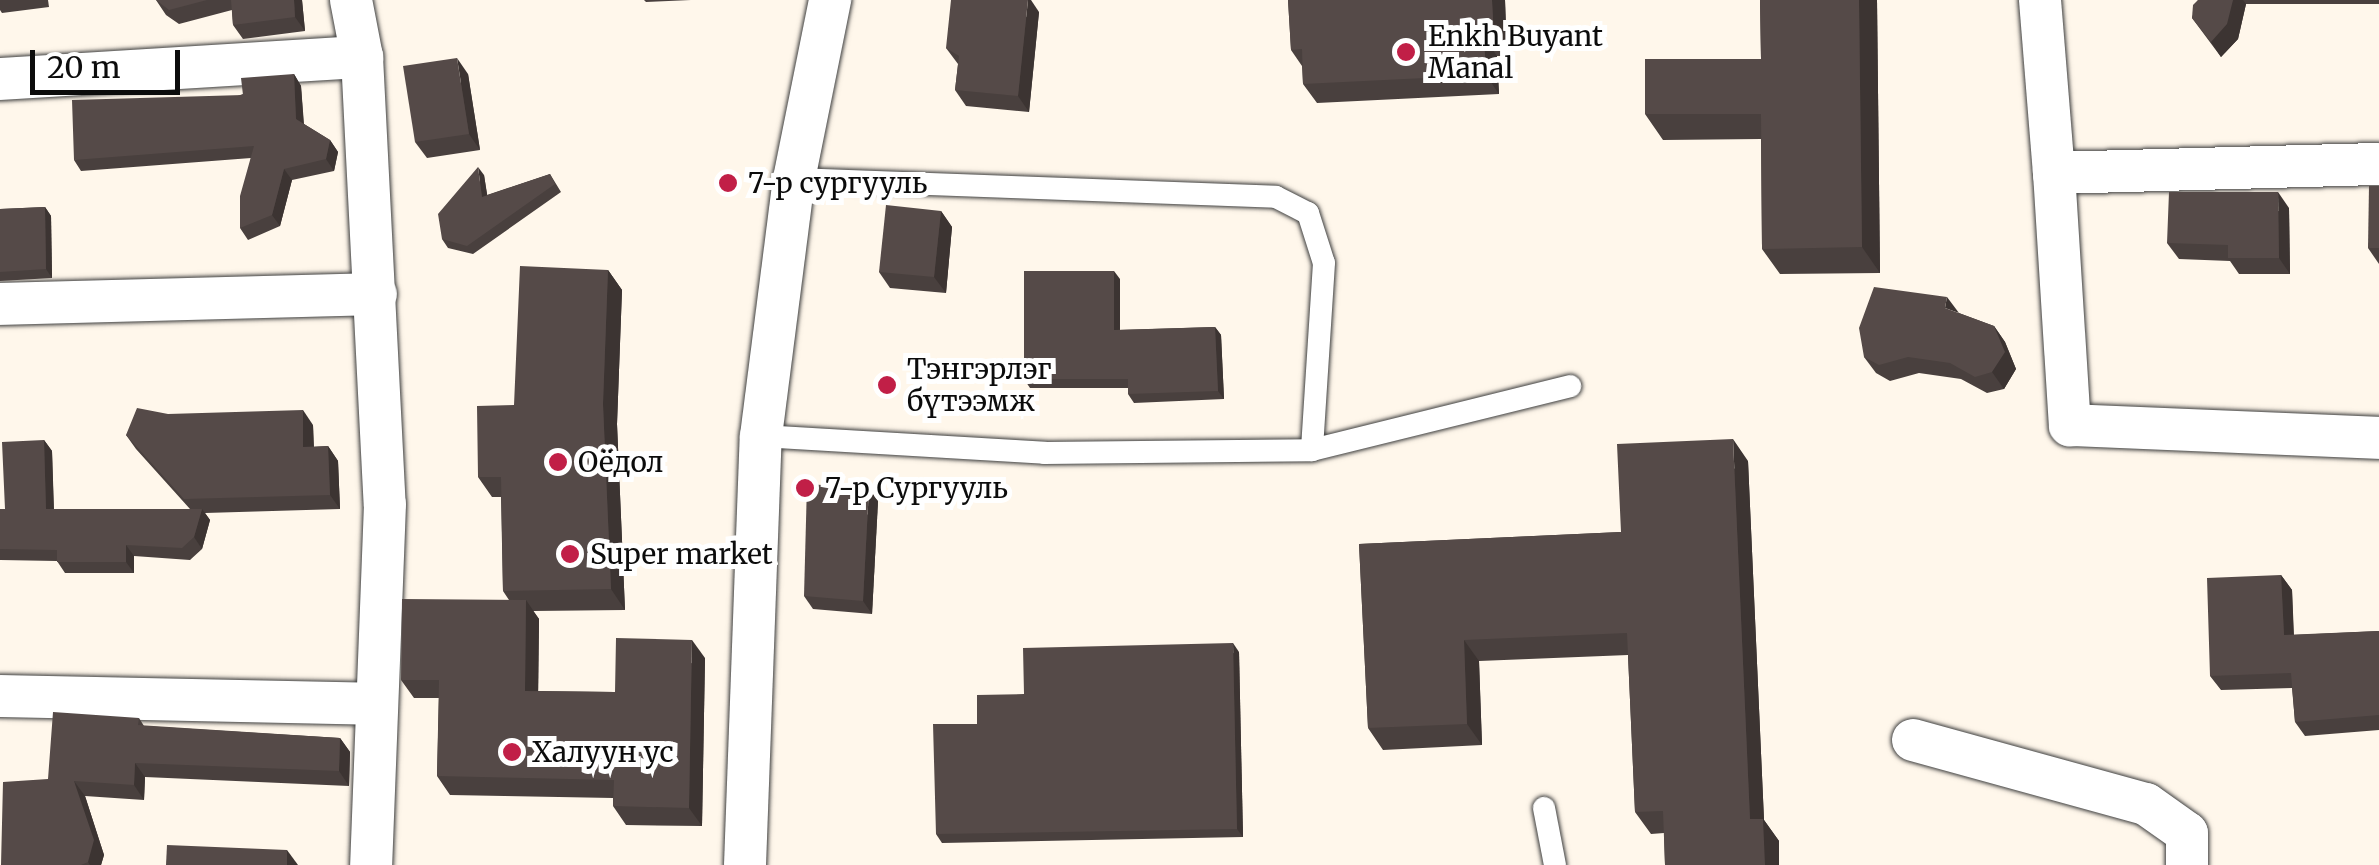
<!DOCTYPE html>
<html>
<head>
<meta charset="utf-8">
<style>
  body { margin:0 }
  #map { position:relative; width:2379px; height:865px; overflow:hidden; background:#fff7eb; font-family:Merriweather,serif }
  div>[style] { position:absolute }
  .roads { filter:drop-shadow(0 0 2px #3f3f3f) drop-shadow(0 0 2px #3f3f3f) }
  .lane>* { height:22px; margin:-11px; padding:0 11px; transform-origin:11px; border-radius:11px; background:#fff }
  .street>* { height:42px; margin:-21px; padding:0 21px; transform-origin:21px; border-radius:21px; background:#fff }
  .wall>* { inset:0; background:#49403e }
  .shaded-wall>* { inset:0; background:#3c3432 }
  .building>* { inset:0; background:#554a48 }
  .dots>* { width:28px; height:28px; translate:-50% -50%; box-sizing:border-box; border:5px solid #fff; border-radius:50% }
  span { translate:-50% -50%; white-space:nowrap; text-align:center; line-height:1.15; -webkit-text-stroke:10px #fff; paint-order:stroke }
  .poi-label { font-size:28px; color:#0c0c0c }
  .left { translate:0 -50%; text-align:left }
  .scale { position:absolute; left:30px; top:50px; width:150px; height:45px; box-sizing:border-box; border:5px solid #0c0c0c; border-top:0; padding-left:12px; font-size:30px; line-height:35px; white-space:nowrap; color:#0c0c0c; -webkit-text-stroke:8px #fff; paint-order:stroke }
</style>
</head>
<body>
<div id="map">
  <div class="roads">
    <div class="lane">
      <i style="left:794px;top:179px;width:482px;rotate:2.1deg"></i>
      <i style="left:1276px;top:197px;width:36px;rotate:27deg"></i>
      <i style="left:1308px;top:213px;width:52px;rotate:72.3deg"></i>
      <i style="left:1324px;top:263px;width:187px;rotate:93.7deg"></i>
      <i style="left:761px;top:436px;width:284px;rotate:3.4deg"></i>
      <i style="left:1044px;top:453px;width:268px;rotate:-0.6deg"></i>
      <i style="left:1312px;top:450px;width:266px;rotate:-13.9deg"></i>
      <i style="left:1544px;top:808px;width:58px;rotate:79.1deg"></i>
    </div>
    <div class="street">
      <i style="left:351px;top:0;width:58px;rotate:79.1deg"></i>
      <i style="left:362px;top:57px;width:448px;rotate:87.1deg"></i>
      <i style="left:385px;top:504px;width:361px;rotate:92.2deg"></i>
      <i style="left:2040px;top:0;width:174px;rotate:85.4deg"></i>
      <i style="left:2054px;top:173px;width:325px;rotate:-1.6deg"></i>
      <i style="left:0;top:79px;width:363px;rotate:-3.5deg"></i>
      <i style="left:2054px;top:173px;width:253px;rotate:86.4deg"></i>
      <i style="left:2070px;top:425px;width:309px;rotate:2.4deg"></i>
      <i style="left:0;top:304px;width:376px;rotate:-1.5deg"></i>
      <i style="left:0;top:696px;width:375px;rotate:1.2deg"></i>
      <i style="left:1913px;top:740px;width:242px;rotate:15.4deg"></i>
      <i style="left:2146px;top:804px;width:50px;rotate:35.3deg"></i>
      <i style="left:2187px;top:833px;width:32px;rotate:90deg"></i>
      <i style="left:745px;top:865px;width:429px;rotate:-87.9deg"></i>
      <i style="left:761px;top:436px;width:259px;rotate:-82.7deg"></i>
      <i style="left:794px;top:179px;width:183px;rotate:-78.6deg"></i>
    </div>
  </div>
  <div class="wall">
    <i style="clip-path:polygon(0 0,48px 0,49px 7px,2px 13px,0 10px)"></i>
    <i style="clip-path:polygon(156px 0,302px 0,305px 31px,243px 39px,233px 25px,232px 10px,179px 24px,166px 15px)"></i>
    <i style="clip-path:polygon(644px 0,691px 0,646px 2px)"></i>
    <i style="clip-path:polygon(1288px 0,1505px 0,1507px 56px,1497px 56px,1499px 94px,1317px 103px,1303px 84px,1302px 66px,1291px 50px)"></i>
    <i style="clip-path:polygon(1760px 0,1877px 0,1880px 273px,1780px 274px,1762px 249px,1761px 139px,1663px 140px,1645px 114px,1761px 59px)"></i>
    <i style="clip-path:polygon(2198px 0,2379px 0,2379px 4px,2246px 4px,2238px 39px,2221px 57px,2192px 18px)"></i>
    <i style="clip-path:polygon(1039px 12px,1029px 112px,966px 106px,955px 90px,958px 64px,946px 48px)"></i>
    <i style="clip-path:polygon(294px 74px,301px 86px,304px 124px,330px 140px,338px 152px,334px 171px,292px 180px,280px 226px,248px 240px,240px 228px,251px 158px,81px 171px,74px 160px)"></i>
    <i style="clip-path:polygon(468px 74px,480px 150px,427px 158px,415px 142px)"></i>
    <i style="clip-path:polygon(550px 174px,561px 192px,473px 254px,448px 248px,442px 239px,484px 175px,487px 195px)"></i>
    <i style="clip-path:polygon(2379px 186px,2379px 264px,2368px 248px)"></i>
    <i style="clip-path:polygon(45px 207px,51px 216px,52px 278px,0 281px,0 209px)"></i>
    <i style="clip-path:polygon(2289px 208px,2290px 274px,2239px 274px,2230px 261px,2179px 259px,2167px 243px)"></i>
    <i style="clip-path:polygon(941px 211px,952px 227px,946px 293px,890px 288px,879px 272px)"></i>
    <i style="clip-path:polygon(608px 270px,622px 290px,617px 424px,625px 610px,533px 611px,539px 619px,538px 691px,615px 692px,705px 658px,702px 826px,626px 825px,613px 806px,613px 798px,450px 795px,437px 776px,439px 698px,414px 698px,401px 680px,509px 600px,503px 591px,501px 497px,492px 497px,478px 477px,514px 405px)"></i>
    <i style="clip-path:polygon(1120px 279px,1120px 330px,1215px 327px,1221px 335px,1224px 399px,1134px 403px,1128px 394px,1128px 388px,1030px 388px,1024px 379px)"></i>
    <i style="clip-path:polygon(1959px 313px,1994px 326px,2005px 342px,2016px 369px,2004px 389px,1987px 393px,1961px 379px,1919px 373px,1890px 381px,1876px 373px,1864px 357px)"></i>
    <i style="clip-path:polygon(168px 414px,313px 425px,314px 447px,328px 446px,338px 461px,340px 509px,205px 513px,210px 520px,202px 549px,190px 560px,134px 556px,134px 573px,65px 573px,57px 561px,0 560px,0 509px,5px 509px,44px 440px,52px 451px,54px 509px,190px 509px,136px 449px,126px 435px)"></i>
    <i style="clip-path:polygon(1748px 461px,1764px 820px,1779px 841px,1779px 865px,1665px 865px,1664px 833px,1651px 834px,1635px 812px,1628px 655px,1479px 661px,1482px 745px,1383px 750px,1368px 728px,1359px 544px,1621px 532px)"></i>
    <i style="clip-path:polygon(878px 501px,872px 614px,813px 609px,804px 596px)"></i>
    <i style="clip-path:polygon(2281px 575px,2292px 590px,2294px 635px,2379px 631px,2379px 730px,2305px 736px,2295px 722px,2292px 688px,2221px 690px,2210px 676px)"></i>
    <i style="clip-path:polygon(1239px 652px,1243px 837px,942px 843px,936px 834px,977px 724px,1024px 694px)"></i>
    <i style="clip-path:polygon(139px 718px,144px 726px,340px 738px,350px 752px,349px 786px,145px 777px,144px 800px,85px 796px,104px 855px,101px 865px,1px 865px,48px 779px)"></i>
  </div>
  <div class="shaded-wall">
    <i style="clip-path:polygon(294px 0,302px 0,305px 31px,295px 17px)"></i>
    <i style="clip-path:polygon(1028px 0,1031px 0,1039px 12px,1029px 112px,1018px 96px)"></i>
    <i style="clip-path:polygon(1492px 0,1505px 0,1507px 56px,1494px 37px)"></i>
    <i style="clip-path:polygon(1859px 0,1877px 0,1880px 273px,1862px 247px)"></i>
    <i style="clip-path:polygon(2233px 0,2243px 0,2246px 4px,2238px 39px,2221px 57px,2211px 42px)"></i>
    <i style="clip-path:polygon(1484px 37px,1497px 56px,1499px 94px,1486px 75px)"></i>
    <i style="clip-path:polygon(457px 58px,468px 74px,480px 150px,469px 134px)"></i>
    <i style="clip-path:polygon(294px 74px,301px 86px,304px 130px,296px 119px)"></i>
    <i style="clip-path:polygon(330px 140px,338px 152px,334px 171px,326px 159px)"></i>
    <i style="clip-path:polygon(478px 167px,484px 175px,489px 206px,482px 197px)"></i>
    <i style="clip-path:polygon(284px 169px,292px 180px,280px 226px,272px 215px)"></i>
    <i style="clip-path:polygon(2278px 192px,2289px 208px,2290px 274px,2279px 258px)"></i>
    <i style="clip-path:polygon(45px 207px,51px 216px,52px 278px,46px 269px)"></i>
    <i style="clip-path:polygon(941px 211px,952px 227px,946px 293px,934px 277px)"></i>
    <i style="clip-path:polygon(608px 270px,622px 290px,617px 424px,625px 610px,611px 589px,603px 404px)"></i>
    <i style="clip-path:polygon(1114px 271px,1120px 279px,1120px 339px,1114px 330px)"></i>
    <i style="clip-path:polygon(1947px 297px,1959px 313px,1945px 308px)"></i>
    <i style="clip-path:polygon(1994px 326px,2005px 342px,2016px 369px,2004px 389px,1992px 372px)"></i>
    <i style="clip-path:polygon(1215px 327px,1221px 335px,1224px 399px,1218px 391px)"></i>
    <i style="clip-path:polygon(303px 410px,313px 425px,314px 462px,303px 447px)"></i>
    <i style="clip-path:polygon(1733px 439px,1748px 461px,1764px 820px,1779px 841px,1779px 865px,1765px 865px,1750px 819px)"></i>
    <i style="clip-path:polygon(44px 440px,52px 451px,54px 520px,46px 509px)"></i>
    <i style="clip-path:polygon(328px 446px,338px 461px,340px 509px,330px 495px)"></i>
    <i style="clip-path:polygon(869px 488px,878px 501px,872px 614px,863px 601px)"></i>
    <i style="clip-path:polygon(202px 509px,210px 520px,202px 549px,194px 537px)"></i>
    <i style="clip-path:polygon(126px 545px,134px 556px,134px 573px,126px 562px)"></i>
    <i style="clip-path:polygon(2281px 575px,2292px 590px,2294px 650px,2284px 635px)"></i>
    <i style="clip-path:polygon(526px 600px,539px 619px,538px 709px,525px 691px)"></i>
    <i style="clip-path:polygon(692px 640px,705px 658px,702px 826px,689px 808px)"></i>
    <i style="clip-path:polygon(1464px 640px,1479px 661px,1482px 745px,1467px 724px)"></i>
    <i style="clip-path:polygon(1233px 643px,1239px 652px,1243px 837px,1237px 829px)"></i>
    <i style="clip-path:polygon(340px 738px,350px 752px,349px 786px,339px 771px)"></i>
    <i style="clip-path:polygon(135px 763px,145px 777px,144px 800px,134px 785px)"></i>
    <i style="clip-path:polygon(74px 781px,85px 796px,104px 855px,101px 865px,90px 865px,88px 862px)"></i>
    <i style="clip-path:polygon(287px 850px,298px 865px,287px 865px)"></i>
  </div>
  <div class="building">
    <i style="clip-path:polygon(156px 0,207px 0,169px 10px)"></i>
    <i style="clip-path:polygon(231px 0,294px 0,295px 17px,233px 25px)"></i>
    <i style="clip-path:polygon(951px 0,1028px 0,1018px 96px,955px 90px,959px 56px,946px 48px)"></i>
    <i style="clip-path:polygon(1288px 0,1492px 0,1494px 37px,1484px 37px,1486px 75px,1303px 84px,1302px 49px,1291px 50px)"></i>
    <i style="clip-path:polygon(1760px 0,1859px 0,1862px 247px,1762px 249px,1761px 114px,1645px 114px,1645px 59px,1761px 59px)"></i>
    <i style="clip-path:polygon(2198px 0,2233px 0,2227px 24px,2211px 42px,2192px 18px,2193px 5px)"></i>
    <i style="clip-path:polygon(457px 58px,469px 134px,415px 142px,403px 66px)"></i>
    <i style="clip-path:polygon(294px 74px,296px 119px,330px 140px,326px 159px,284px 169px,272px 215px,240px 228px,240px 196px,254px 146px,74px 160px,72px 100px,243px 95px,241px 78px)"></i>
    <i style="clip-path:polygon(478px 167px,482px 197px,550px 174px,555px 184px,467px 246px,442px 239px,438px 214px)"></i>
    <i style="clip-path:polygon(2369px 186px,2379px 186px,2379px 248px,2368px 248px)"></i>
    <i style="clip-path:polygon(2169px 192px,2278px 192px,2279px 258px,2228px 258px,2228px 245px,2167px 243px)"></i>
    <i style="clip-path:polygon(886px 205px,941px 211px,934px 277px,879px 272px)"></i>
    <i style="clip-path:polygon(45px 207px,46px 269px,0 272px,0 209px)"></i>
    <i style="clip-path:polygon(520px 266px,608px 270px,603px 404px,611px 589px,503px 591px,501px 477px,478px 477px,477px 406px,514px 405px)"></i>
    <i style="clip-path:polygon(1024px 271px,1114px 271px,1114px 330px,1215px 327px,1218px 391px,1128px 394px,1128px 379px,1024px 379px)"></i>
    <i style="clip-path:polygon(1874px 287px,1947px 297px,1945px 308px,1994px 326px,2005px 352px,1992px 372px,1975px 377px,1950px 363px,1908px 357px,1879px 365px,1864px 357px,1859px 328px)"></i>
    <i style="clip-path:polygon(137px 408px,168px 414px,303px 410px,303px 447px,328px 446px,330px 495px,184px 499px,126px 435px)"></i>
    <i style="clip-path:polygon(1733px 439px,1750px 819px,1763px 819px,1765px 865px,1665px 865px,1663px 811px,1635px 812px,1627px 633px,1464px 640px,1467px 724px,1368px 728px,1359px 544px,1621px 532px,1617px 444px)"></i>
    <i style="clip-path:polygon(44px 440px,46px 509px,202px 509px,194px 537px,182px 548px,126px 545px,126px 562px,57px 562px,57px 550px,0 549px,0 509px,5px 509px,2px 442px)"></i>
    <i style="clip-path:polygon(807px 484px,869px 488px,863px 601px,804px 596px)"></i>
    <i style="clip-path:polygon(2281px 575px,2284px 635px,2379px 631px,2379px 715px,2295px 722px,2291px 673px,2210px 676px,2207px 578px)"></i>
    <i style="clip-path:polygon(402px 599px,526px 600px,525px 691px,615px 692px,616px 638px,692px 640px,689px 808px,613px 806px,614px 780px,437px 776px,439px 680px,401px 680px)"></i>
    <i style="clip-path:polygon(1233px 643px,1237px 829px,936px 834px,933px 724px,977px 724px,977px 695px,1024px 694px,1023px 648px)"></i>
    <i style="clip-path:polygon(53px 712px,139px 718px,138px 725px,340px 738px,339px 771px,135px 763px,134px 785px,74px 781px,94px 840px,88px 862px,81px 865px,1px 865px,3px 782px,48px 779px)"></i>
    <i style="clip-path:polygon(167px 845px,287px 850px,287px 865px,166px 865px)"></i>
  </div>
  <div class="dots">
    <i style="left:1406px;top:52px;background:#c11f47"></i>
    <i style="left:728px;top:183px;background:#c11f47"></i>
    <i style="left:887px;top:385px;background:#c11f47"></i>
    <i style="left:558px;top:462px;background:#c11f47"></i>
    <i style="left:805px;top:488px;background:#c11f47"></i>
    <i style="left:570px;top:554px;background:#c11f47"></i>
    <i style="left:512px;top:752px;background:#c11f47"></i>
  </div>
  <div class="poi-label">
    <span class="left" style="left:1428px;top:52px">Enkh Buyant<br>Manal</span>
    <span class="left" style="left:748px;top:183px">7-р сургууль</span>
    <span class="left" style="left:907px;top:385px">Тэнгэрлэг<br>бүтээмж</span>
    <span class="left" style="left:578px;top:462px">Оёдол</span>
    <span class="left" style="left:825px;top:488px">7-р Сургууль</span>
    <span class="left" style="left:590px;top:554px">Super market</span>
    <span class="left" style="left:532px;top:752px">Халуун ус</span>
  </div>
  <div class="scale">20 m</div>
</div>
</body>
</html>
